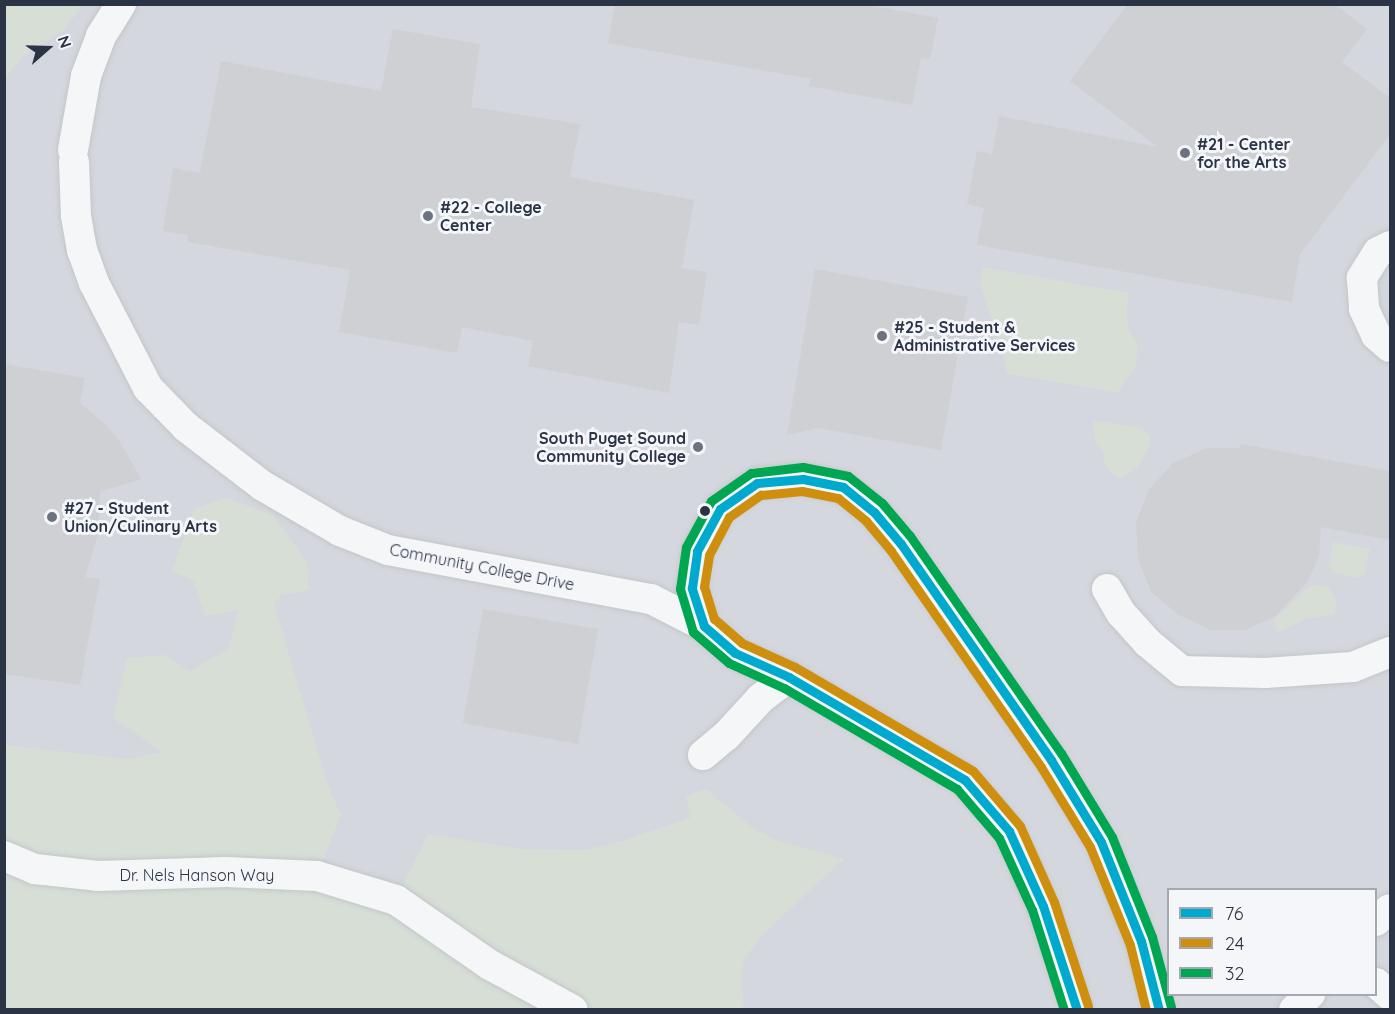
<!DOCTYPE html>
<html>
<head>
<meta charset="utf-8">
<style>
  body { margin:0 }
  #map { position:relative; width:1395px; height:1014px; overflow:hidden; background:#e6e8ea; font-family:Quicksand,sans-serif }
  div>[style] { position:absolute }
  .built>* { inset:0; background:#d4d7dd }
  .green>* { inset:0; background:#d6ded6 }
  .building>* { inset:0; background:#ced0d3 }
  .roads { filter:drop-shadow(0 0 2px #c4c6c8) drop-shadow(0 0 2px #c4c6c8) }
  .minor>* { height:30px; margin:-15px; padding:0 15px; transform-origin:15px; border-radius:15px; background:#f5f6f7 }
  .bus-1>* { height:9px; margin:-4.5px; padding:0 4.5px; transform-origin:4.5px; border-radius:4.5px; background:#00a9ce }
  .bus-2>* { height:9px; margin:-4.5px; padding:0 4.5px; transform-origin:4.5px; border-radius:4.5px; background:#ce8f0e }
  .bus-3>* { height:9px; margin:-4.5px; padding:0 4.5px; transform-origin:4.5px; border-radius:4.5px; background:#00a651 }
  .dots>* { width:16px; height:16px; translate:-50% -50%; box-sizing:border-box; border:3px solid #f4f6f9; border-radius:50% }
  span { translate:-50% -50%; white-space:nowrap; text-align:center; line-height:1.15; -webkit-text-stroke:6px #f4f6f9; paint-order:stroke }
  .poi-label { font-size:16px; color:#2b3445; font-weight:700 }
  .left { translate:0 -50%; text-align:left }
  .right { translate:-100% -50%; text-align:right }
  .street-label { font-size:16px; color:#2b3445 }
  .frame { position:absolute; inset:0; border:6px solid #2b3445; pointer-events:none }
  .legend { position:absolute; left:1167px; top:888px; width:210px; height:108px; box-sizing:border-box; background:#f4f6f9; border:2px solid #a4a8b1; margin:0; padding:8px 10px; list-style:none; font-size:18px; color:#2b3445 }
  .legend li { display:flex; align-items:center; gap:12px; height:30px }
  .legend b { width:30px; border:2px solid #a4a8b1 }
  .north { position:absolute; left:18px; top:18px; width:60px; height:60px; -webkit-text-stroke:4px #f4f6f9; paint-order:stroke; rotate:70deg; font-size:16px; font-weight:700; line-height:24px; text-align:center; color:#2b3445 }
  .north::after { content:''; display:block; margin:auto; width:21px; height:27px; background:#2b3445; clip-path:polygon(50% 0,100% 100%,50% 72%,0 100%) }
</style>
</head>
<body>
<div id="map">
  <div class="built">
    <i style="clip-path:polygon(evenodd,5px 5px,1390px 5px,1390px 1009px,5px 1010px,5px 5px,1168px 890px,1376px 890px,1376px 994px,1168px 994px,1168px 890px)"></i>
  </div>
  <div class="green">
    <i style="clip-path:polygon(5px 4px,83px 4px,83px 5px,64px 30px,23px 56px,5px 78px)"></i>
    <i style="clip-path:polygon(983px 267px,1129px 293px,1126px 310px,1128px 327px,1138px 344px,1135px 371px,1126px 378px,1118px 393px,1008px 374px,980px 282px)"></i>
    <i style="clip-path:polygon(1102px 421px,1140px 428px,1151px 436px,1148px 450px,1138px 467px,1120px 479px,1112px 474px,1105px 463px,1102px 450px,1095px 443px,1093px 422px)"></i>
    <i style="clip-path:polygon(226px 498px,273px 515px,307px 562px,309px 590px,282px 595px,274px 604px,328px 785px,341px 815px,317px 876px,396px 900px,428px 834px,521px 849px,584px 850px,625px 840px,690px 818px,686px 796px,706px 789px,749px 825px,773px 839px,844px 859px,761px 936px,744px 960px,741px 982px,744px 1009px,5px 1010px,5px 745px,128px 759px,163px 752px,113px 718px,127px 658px,165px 655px,190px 671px,229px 648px,238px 610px,205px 616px,194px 582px,172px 570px,194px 509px)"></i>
    <i style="clip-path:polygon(1333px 542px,1370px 549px,1364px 575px,1357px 578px,1332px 572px,1329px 564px)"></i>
    <i style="clip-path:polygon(1313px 585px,1328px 587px,1337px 601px,1335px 612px,1332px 615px,1306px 619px,1278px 632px,1274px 620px,1305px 590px)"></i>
  </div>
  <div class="building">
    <i style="clip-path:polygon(615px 4px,863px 4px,938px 18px,930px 59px,921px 58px,912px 105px,809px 86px,811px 79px,608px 43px)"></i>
    <i style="clip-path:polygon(1128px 4px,1334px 4px,1367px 29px,1342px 62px,1390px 98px,1390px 134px,1300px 254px,1292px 302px,977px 245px,984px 208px,967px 204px,977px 151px,992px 154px,999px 116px,1158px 147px,1070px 81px)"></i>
    <i style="clip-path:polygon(393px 29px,480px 44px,471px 107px,580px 124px,570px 177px,694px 200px,682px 268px,707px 272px,699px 325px,679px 322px,669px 393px,528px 366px,533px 341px,462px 327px,457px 353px,339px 332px,350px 270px,187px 242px,188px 235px,163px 231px,173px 168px,200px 173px,221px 61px,381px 91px)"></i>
    <i style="clip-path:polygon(815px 269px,968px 297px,941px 450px,818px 428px,787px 435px)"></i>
    <i style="clip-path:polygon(4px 364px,85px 378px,80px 403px,104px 423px,119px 440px,141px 479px,100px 492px,98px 534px,85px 577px,100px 579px,80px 685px,4px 674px)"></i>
    <i style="clip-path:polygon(1241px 444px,1390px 471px,1390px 540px,1321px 527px,1319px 556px,1308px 581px,1276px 616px,1245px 630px,1211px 630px,1179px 615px,1151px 592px,1138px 559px,1136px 523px,1148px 491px,1173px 463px,1207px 448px,1239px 448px)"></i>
    <i style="clip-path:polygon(483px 609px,598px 629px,578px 744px,463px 723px)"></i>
  </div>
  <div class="roads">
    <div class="minor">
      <i style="left:73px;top:150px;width:75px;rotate:-80deg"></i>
      <i style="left:86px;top:76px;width:43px;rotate:-69.4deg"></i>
      <i style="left:101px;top:36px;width:38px;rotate:-58deg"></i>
      <i style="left:74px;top:162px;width:54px;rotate:87.9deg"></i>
      <i style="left:76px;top:216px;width:35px;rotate:80deg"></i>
      <i style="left:82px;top:250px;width:35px;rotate:70deg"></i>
      <i style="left:94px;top:283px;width:118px;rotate:62.8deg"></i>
      <i style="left:148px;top:388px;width:54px;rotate:45.7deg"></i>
      <i style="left:186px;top:427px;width:97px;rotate:37.5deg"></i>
      <i style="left:263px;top:486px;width:89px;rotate:30.3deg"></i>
      <i style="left:340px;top:531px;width:52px;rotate:21.6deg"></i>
      <i style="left:388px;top:550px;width:268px;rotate:10.6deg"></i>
      <i style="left:651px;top:599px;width:59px;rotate:27deg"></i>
      <i style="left:1390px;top:246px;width:13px;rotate:153deg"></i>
      <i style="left:1378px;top:252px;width:31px;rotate:122deg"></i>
      <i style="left:1362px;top:278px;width:31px;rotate:86deg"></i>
      <i style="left:1364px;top:309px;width:29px;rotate:65deg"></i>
      <i style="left:1376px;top:335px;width:18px;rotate:41deg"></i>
      <i style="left:1107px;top:589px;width:28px;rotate:60deg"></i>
      <i style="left:1121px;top:613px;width:40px;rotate:48deg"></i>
      <i style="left:1148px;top:643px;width:44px;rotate:39.5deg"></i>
      <i style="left:1182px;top:671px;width:83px;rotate:1.4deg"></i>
      <i style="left:1265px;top:673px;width:88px;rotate:-3.9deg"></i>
      <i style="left:1353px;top:667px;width:40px;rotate:-22deg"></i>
      <i style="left:703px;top:755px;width:30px;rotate:-40deg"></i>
      <i style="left:726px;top:736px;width:52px;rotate:-47.4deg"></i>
      <i style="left:761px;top:698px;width:35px;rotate:-37deg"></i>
      <i style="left:4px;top:856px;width:34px;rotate:23deg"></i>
      <i style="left:35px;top:869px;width:63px;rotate:6.3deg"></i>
      <i style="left:98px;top:876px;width:128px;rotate:-1.8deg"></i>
      <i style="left:226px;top:872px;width:91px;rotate:2.5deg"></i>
      <i style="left:317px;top:876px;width:83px;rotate:16.9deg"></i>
      <i style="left:396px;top:900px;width:114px;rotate:34.7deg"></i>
      <i style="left:490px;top:965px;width:94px;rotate:28.5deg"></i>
      <i style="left:1376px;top:921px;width:18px;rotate:-41deg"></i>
      <i style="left:1376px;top:983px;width:18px;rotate:41deg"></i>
      <i style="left:1077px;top:1010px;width:109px;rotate:-108.1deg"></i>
      <i style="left:1043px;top:906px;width:82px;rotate:-114.4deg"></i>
      <i style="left:1009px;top:831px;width:67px;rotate:-130.8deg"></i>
      <i style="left:965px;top:780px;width:204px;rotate:-149.7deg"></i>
      <i style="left:789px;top:677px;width:59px;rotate:-156deg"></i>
      <i style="left:735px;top:653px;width:41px;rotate:-138.9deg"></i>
      <i style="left:704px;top:626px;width:40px;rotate:-108deg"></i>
      <i style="left:692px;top:588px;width:37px;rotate:-82deg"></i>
      <i style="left:697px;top:551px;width:48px;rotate:-61.3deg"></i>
      <i style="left:720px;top:509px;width:45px;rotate:-35.1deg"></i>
      <i style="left:757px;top:483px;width:46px;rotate:-5deg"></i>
      <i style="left:803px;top:479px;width:41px;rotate:11.3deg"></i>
      <i style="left:843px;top:487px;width:40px;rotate:39deg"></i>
      <i style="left:874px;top:512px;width:42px;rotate:49.8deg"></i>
      <i style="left:901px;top:544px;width:263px;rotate:55.2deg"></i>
      <i style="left:1051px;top:760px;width:96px;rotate:58.6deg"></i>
      <i style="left:1101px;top:842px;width:107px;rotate:68deg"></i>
      <i style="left:1141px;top:941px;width:71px;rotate:75.4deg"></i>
      <i style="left:1294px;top:1010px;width:23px;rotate:-45deg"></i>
    </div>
  </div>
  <div class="bus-1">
    <i style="left:1077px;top:1010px;width:109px;rotate:-108.1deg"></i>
    <i style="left:1043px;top:906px;width:82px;rotate:-114.4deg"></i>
    <i style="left:1009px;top:831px;width:67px;rotate:-130.8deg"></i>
    <i style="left:965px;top:780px;width:204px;rotate:-149.7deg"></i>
    <i style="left:789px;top:677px;width:59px;rotate:-156deg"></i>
    <i style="left:735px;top:653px;width:41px;rotate:-138.9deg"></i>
    <i style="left:704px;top:626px;width:40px;rotate:-108deg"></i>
    <i style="left:692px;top:588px;width:37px;rotate:-82deg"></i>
    <i style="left:697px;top:551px;width:48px;rotate:-61.3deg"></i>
    <i style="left:720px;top:509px;width:45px;rotate:-35.1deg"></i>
    <i style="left:757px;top:483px;width:46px;rotate:-5deg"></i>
    <i style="left:803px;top:479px;width:41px;rotate:11.3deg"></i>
    <i style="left:843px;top:487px;width:40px;rotate:39deg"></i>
    <i style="left:874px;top:512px;width:42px;rotate:49.8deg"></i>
    <i style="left:901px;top:544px;width:263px;rotate:55.2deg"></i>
    <i style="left:1051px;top:760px;width:96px;rotate:58.6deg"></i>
    <i style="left:1101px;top:842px;width:107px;rotate:68deg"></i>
    <i style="left:1141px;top:941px;width:71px;rotate:75.4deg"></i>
  </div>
  <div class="bus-2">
    <i style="left:1088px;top:1006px;width:109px;rotate:-108.1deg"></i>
    <i style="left:1054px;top:902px;width:83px;rotate:-114.1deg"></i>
    <i style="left:1020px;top:826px;width:72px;rotate:-130.5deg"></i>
    <i style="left:973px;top:771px;width:206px;rotate:-149.7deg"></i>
    <i style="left:795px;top:667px;width:58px;rotate:-155.6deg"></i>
    <i style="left:742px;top:643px;width:37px;rotate:-139deg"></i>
    <i style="left:714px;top:619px;width:34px;rotate:-107deg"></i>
    <i style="left:704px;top:587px;width:32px;rotate:-81deg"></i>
    <i style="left:709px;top:555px;width:43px;rotate:-62.2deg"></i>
    <i style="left:729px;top:517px;width:39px;rotate:-35deg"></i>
    <i style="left:761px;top:495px;width:41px;rotate:-5.6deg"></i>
    <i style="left:802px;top:491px;width:37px;rotate:11deg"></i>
    <i style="left:838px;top:498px;width:36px;rotate:39deg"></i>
    <i style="left:866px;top:521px;width:39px;rotate:50deg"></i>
    <i style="left:891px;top:551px;width:263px;rotate:55.2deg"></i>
    <i style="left:1041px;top:767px;width:94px;rotate:58.5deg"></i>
    <i style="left:1090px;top:847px;width:106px;rotate:67.8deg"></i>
    <i style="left:1130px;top:945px;width:67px;rotate:76.2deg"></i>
  </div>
  <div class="bus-3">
    <i style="left:1064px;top:1010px;width:105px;rotate:-107.7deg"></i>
    <i style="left:1032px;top:910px;width:79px;rotate:-114.6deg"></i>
    <i style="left:999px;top:838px;width:65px;rotate:-130.6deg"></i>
    <i style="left:957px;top:789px;width:200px;rotate:-149.7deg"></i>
    <i style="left:784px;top:688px;width:60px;rotate:-155.6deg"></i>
    <i style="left:729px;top:663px;width:48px;rotate:-139.3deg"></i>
    <i style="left:693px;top:632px;width:45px;rotate:-106.8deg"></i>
    <i style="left:680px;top:589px;width:42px;rotate:-81.9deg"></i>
    <i style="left:686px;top:547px;width:52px;rotate:-61.5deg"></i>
    <i style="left:711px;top:501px;width:49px;rotate:-35deg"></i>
    <i style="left:751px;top:473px;width:52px;rotate:-6.6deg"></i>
    <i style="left:803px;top:467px;width:46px;rotate:11.3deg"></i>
    <i style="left:848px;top:476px;width:43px;rotate:38.5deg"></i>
    <i style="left:882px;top:503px;width:43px;rotate:49.7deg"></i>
    <i style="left:910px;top:536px;width:264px;rotate:55.2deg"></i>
    <i style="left:1061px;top:753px;width:98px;rotate:58.7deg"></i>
    <i style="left:1112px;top:837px;width:108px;rotate:68.2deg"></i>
    <i style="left:1152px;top:937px;width:73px;rotate:74.8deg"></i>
  </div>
  <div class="dots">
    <i style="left:1185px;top:153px;background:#6c737f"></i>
    <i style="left:428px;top:216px;background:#6c737f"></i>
    <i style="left:882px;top:336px;background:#6c737f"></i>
    <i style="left:698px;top:447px;background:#6c737f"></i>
    <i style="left:705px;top:511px;background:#2b3445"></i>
    <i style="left:52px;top:517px;background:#6c737f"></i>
  </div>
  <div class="poi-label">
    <span class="left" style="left:1197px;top:153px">#21 - Center<br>for the Arts</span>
    <span class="left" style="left:440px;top:216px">#22 - College<br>Center</span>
    <span class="left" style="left:894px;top:336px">#25 - Student &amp;<br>Administrative Services</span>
    <span class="right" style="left:686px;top:447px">South Puget Sound<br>Community College</span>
    <span class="left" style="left:64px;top:517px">#27 - Student<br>Union/Culinary Arts</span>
  </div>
  <div class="street-label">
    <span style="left:482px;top:567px;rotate:11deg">Community College Drive</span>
    <span style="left:197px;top:875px">Dr. Nels Hanson Way</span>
  </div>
  <div class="frame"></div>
  <ul class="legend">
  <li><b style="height:8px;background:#00a9ce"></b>76</li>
  <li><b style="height:8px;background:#ce8f0e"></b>24</li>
  <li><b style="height:8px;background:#00a651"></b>32</li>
  </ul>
  <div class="north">N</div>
</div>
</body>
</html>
